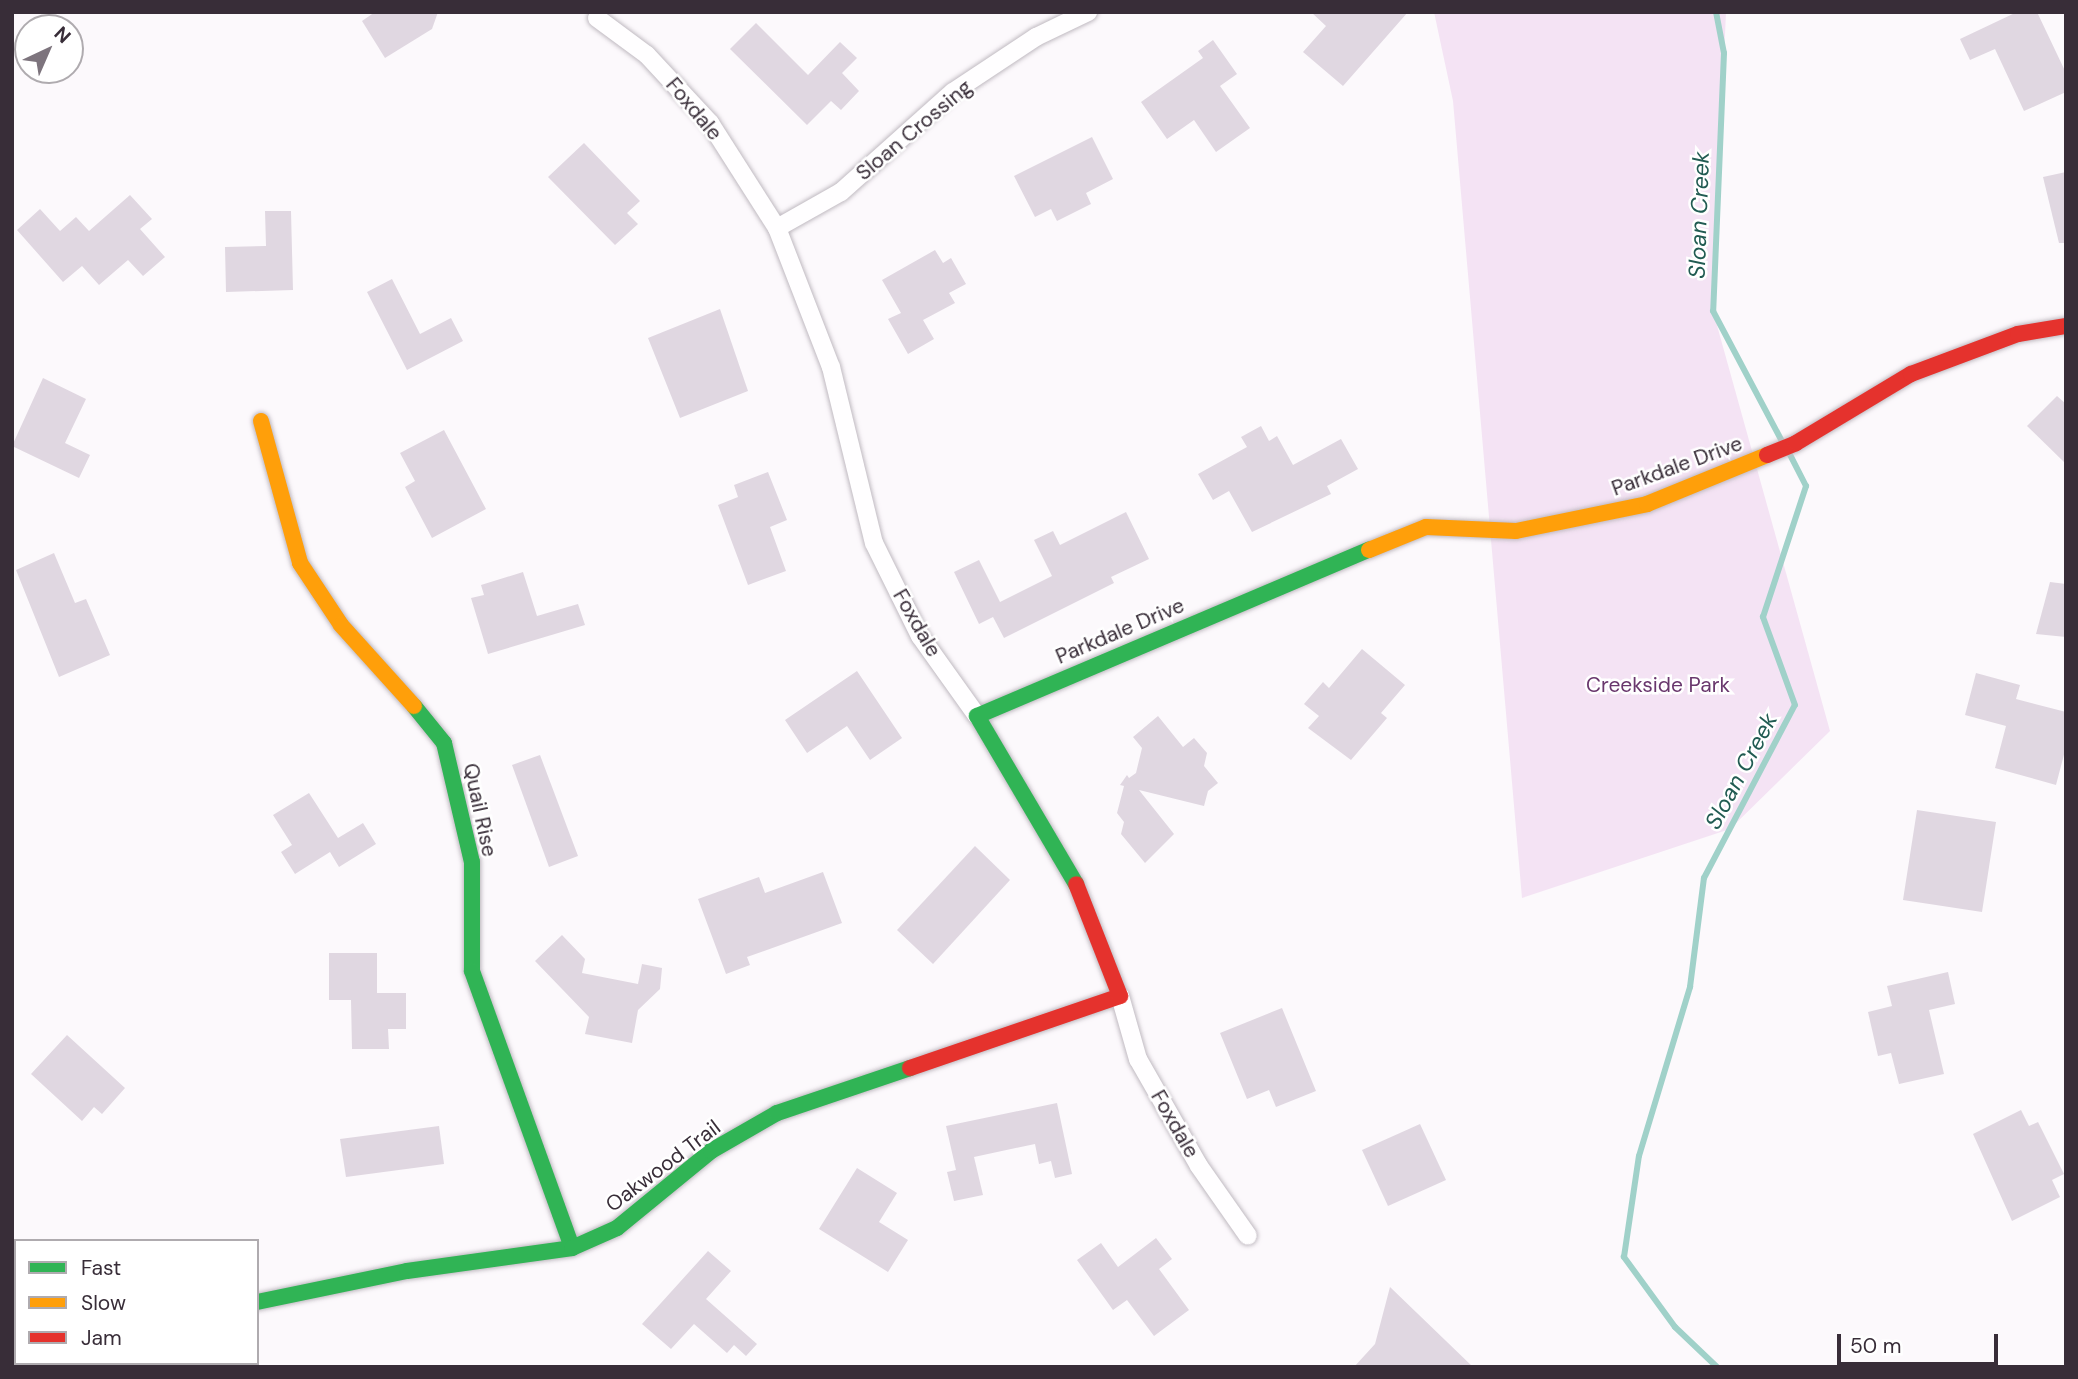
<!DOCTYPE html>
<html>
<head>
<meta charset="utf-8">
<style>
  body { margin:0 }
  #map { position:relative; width:2078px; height:1379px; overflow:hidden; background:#fcf9fc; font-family:"DM Sans",sans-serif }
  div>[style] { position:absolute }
  .green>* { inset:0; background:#f4e3f4 }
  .stream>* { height:6px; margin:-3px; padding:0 3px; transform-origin:3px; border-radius:3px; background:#a0d1c9 }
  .building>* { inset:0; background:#e0d7e1 }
  .roads { filter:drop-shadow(0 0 2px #c0bac1) drop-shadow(0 0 2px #c0bac1) }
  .street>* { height:18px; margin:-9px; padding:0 9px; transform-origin:9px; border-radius:9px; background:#fffeff }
  .fast>* { height:16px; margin:-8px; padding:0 8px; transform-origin:8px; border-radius:8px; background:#30b455 }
  .slow>* { height:16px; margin:-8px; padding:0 8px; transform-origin:8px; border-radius:8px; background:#ff9f0a }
  .jam>* { height:16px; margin:-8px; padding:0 8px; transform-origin:8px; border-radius:8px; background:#e5322d }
  span { translate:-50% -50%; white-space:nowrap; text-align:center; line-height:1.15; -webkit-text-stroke:5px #fff; paint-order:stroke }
  .street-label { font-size:21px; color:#382d38 }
  .park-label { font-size:21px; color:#69376d }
  .water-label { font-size:23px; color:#215b52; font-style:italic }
  .frame { position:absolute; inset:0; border:14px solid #382d38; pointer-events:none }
  .legend { position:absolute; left:14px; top:1239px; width:245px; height:126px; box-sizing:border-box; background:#fff; border:2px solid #afabaf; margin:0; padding:9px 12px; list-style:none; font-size:21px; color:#382d38 }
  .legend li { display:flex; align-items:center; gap:14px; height:35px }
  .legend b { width:35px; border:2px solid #afabaf }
  .north { position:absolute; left:14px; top:14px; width:70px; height:70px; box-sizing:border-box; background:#fff; border:2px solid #afabaf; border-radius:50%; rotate:44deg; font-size:19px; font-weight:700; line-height:28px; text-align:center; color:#382d38 }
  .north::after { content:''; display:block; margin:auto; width:24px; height:32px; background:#7d747d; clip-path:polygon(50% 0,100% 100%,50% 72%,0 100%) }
  .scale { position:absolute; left:1837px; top:1334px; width:161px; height:32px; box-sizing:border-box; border:4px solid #382d38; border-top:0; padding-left:9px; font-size:21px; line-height:24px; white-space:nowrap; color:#382d38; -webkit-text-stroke:5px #fff; paint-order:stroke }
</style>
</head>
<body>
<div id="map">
  <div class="green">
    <i style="clip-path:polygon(1434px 12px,1726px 12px,1713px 311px,1830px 731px,1730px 829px,1522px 898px,1453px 101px)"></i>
  </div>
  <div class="stream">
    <i style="left:1716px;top:12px;width:42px;rotate:79deg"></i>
    <i style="left:1724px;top:53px;width:258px;rotate:92.4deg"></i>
    <i style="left:1713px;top:311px;width:149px;rotate:62.1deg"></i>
    <i style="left:1717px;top:1367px;width:58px;rotate:-136.4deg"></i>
    <i style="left:1675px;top:1327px;width:87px;rotate:-126.1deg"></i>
    <i style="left:1624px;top:1257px;width:102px;rotate:-81.6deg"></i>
    <i style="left:1639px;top:1156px;width:177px;rotate:-73.2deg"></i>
    <i style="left:1690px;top:987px;width:110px;rotate:-82.7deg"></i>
    <i style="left:1704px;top:878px;width:195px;rotate:-62.3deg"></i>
    <i style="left:1795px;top:705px;width:94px;rotate:-110deg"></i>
    <i style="left:1763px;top:617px;width:138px;rotate:-71.8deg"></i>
    <i style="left:1806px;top:486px;width:37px;rotate:-117deg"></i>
  </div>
  <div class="building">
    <i style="clip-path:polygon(375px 12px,438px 12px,432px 29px,385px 58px,362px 21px)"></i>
    <i style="clip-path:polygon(1311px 12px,1408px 12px,1343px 86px,1303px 52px,1326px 26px)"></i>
    <i style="clip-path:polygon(2017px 12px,2037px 12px,2066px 73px,2066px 92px,2024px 111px,1995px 49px,1970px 60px,1960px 39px)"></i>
    <i style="clip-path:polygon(756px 23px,808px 75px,840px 42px,857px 58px,842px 73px,859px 91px,841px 110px,831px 101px,807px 125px,730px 49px)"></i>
    <i style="clip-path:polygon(1213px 40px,1237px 74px,1220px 86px,1250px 128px,1216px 152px,1194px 120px,1167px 139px,1141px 102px,1203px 58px,1198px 51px)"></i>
    <i style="clip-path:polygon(1092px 137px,1113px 179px,1086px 193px,1091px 204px,1057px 221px,1051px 209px,1035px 217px,1014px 176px)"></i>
    <i style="clip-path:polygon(584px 143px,640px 201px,627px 213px,638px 224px,615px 245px,548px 177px)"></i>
    <i style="clip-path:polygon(2066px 172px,2066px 243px,2059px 243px,2043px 177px)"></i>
    <i style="clip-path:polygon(130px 195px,152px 219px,140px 229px,165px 257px,143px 276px,128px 260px,99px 285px,82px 266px,63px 282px,17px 230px,40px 209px,60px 231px,76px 217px,89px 231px)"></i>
    <i style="clip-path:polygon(265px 211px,291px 211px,293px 290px,226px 292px,225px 247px,266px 246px)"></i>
    <i style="clip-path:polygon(935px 250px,943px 263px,951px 258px,966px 284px,949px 293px,955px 303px,923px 320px,934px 339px,908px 354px,888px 319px,901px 313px,882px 280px)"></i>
    <i style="clip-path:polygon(392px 279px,420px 334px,451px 318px,463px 341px,407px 370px,367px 292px)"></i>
    <i style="clip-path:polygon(720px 309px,748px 391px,680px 418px,648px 338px)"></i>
    <i style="clip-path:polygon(43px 378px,86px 399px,65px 443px,90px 455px,79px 478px,12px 446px)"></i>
    <i style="clip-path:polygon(2057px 396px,2066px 404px,2066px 464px,2027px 426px)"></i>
    <i style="clip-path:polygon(1261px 426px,1269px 441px,1277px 436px,1293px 465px,1341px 439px,1358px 469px,1327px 486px,1331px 494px,1252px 532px,1229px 491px,1213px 500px,1198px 474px,1247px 447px,1241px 437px)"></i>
    <i style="clip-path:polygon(444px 430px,486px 509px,432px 538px,405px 487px,415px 481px,400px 453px)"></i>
    <i style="clip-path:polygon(768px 472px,787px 520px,770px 527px,786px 571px,748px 585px,718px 505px,738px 497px,734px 485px)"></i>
    <i style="clip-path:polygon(1126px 512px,1149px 559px,1111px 577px,1114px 583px,1004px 638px,993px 617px,979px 624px,954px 572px,979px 560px,1000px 602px,1052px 576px,1034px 540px,1053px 531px,1060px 545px)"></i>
    <i style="clip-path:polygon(54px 553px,75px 603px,86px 599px,110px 655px,59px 677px,16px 570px)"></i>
    <i style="clip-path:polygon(523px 572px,537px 616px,578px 604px,585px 625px,488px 654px,471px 598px,484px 595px,481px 585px)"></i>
    <i style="clip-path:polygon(2050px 582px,2066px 584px,2066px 637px,2036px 634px)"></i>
    <i style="clip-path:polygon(1362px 649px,1405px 685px,1381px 713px,1387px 718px,1351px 760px,1308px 728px,1319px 716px,1304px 704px,1323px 682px,1329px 688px)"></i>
    <i style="clip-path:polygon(857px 671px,902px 738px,870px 760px,847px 726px,807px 753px,785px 720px)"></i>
    <i style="clip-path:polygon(1976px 673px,2020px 685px,2016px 699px,2066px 712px,2066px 747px,2056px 785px,1995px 768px,2006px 726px,1965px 715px)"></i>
    <i style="clip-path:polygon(1158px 716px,1183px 747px,1194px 738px,1207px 753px,1204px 766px,1218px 783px,1208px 791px,1204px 806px,1139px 790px,1174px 834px,1145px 863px,1121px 834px,1124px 822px,1117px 813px,1124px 786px,1120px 785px,1127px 775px,1129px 778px,1136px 773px,1142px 748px,1133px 737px)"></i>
    <i style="clip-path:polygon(540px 755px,578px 856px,549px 867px,512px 765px)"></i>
    <i style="clip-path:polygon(309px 793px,338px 838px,363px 823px,376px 844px,339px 867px,330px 852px,295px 874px,281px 852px,292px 845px,273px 815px)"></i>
    <i style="clip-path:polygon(1917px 810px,1996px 822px,1982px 912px,1903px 900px)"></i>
    <i style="clip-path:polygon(975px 846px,1010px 880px,933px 964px,897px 930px)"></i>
    <i style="clip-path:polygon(823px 872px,842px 923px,747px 957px,750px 965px,726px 974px,698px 899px,759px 877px,765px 893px)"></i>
    <i style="clip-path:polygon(562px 935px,585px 959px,582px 973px,638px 984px,642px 964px,662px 968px,660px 989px,638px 1010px,632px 1043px,585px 1034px,589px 1017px,535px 961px)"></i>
    <i style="clip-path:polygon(329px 953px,377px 953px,377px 993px,406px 993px,406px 1029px,388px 1029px,389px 1049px,352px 1049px,351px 1000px,329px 1000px)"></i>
    <i style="clip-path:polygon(1948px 972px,1955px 1004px,1929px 1010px,1944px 1074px,1899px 1084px,1891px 1053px,1878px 1056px,1868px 1012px,1892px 1006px,1887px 986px)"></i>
    <i style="clip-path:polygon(1282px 1008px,1316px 1091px,1276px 1107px,1269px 1090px,1247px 1099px,1220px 1033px)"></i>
    <i style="clip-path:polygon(67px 1035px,125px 1088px,102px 1114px,94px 1107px,82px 1121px,31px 1074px)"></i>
    <i style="clip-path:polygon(1057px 1103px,1072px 1174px,1055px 1178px,1051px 1161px,1039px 1164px,1035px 1144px,974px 1157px,983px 1195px,954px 1201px,947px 1172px,956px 1170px,946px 1126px)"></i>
    <i style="clip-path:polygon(2021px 1110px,2029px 1126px,2038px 1122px,2064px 1174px,2052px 1180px,2060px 1197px,2012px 1221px,1973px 1134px)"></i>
    <i style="clip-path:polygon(1420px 1124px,1446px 1180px,1388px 1206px,1362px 1150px)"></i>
    <i style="clip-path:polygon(439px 1126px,444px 1164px,346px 1177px,340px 1139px)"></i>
    <i style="clip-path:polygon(857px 1168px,897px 1193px,879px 1222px,908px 1240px,888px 1272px,819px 1229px)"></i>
    <i style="clip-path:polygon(1156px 1238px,1172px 1259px,1159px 1269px,1189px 1310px,1154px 1336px,1127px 1300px,1113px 1310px,1077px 1260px,1101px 1243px,1118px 1267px)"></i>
    <i style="clip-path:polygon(708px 1251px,731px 1271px,706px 1299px,757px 1344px,746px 1356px,734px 1345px,727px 1353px,694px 1324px,671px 1349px,642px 1324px)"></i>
    <i style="clip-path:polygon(1390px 1287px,1473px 1367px,1354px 1367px,1375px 1344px)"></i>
  </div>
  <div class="roads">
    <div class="street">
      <i style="left:597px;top:18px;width:62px;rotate:36.5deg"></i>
      <i style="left:647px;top:55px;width:93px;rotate:47.2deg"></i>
      <i style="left:710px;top:123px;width:125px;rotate:57.5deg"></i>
      <i style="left:777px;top:228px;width:149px;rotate:68.8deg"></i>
      <i style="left:831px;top:367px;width:181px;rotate:76.3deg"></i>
      <i style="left:874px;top:543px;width:104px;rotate:63.7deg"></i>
      <i style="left:920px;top:636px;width:98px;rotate:54.5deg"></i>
      <i style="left:777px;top:228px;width:73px;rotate:-29.4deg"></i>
      <i style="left:841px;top:192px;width:150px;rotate:-41.8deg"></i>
      <i style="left:953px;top:92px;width:100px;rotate:-33.5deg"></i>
      <i style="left:1036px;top:37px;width:58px;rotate:-25.7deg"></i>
      <i style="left:1120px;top:996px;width:66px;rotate:74.1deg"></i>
      <i style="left:1138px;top:1059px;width:123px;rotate:60.3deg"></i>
      <i style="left:1199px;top:1166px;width:85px;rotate:55deg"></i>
      <i style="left:12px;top:1291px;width:11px;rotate:68deg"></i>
      <i style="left:29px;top:1363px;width:4px;rotate:76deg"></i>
    </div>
    <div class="fast">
      <i style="left:414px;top:706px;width:48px;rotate:51deg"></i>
      <i style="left:444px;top:743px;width:122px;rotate:76.8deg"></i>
      <i style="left:472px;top:862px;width:109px;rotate:90deg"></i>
      <i style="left:472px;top:971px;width:294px;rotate:70.1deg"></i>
      <i style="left:1076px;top:884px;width:195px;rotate:-120.5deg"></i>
      <i style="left:977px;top:716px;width:426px;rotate:-23deg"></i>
      <i style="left:257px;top:1302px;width:153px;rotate:-11.7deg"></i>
      <i style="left:407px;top:1271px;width:167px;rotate:-7.9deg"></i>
      <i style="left:572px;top:1248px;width:49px;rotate:-24deg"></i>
      <i style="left:617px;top:1228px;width:122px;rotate:-39.3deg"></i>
      <i style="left:711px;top:1151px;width:76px;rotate:-29.9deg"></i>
      <i style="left:777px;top:1113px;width:140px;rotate:-18.7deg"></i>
      <i style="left:136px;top:1367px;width:6px;rotate:-39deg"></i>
    </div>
    <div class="slow">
      <i style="left:261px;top:421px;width:147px;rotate:74.6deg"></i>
      <i style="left:300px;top:563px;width:74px;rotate:56.5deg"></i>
      <i style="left:341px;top:625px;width:109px;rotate:48deg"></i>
      <i style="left:1369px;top:550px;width:61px;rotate:-22deg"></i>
      <i style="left:1426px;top:527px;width:90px;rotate:2.5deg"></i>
      <i style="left:1516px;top:531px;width:134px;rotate:-11.6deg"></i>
      <i style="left:1647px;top:504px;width:130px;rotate:-22.2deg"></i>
    </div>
    <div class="jam">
      <i style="left:1767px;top:455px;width:31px;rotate:-22deg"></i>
      <i style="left:1796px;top:443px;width:134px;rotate:-31deg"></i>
      <i style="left:1911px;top:374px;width:114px;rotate:-20.5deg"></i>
      <i style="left:2018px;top:334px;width:49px;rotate:-9.5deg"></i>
      <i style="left:910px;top:1068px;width:222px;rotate:-18.9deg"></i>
      <i style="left:1120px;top:996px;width:120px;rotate:-111.4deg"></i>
    </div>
  </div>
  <div class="street-label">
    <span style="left:694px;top:109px;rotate:50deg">Foxdale</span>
    <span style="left:914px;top:130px;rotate:-40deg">Sloan Crossing</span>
    <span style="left:1677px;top:466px;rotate:-20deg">Parkdale Drive</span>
    <span style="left:917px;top:623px;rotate:60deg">Foxdale</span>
    <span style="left:1120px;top:631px;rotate:-23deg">Parkdale Drive</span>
    <span style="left:480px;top:810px;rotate:78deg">Quail Rise</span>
    <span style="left:1175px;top:1124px;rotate:60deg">Foxdale</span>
    <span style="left:663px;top:1166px;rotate:-37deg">Oakwood Trail</span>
  </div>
  <div class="park-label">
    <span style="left:1658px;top:685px">Creekside Park</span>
  </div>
  <div class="water-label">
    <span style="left:1699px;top:215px;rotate:-88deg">Sloan Creek</span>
    <span style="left:1741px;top:771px;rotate:-62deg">Sloan Creek</span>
  </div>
  <div class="frame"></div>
  <ul class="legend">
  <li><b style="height:9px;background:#30b455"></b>Fast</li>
  <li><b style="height:9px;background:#ff9f0a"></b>Slow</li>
  <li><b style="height:9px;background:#e5322d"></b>Jam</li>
  </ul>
  <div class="north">N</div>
  <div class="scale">50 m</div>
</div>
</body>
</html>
